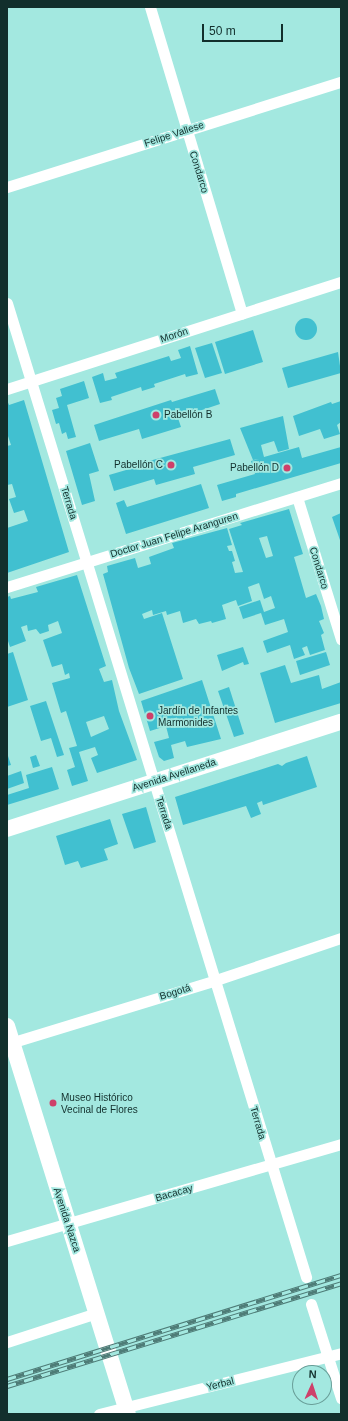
<!DOCTYPE html>
<html>
<head>
<meta charset="utf-8">
<style>
  body { margin:0 }
  #map { position:relative; width:348px; height:1421px; overflow:hidden; background:#a3e8e0; font-family:Arial,sans-serif }
  div>[style] { position:absolute }
  .building>* { inset:0; background:#41c0d0 }
  .round { border-radius:50% }
  .street>* { height:11px; margin:-5.5px; padding:0 5.5px; transform-origin:5.5px; border-radius:5.5px; background:#fff }
  .secondary>* { height:16px; margin:-8px; padding:0 8px; transform-origin:8px; border-radius:8px; background:#fff }
  .rail>* { height:4.5px; margin-top:-2.25px; transform-origin:0; background:repeating-linear-gradient(90deg,#a3e8e0 0 9px,#4e7c77 0 18px); box-sizing:border-box; border-block:1px solid #4e7c77 }
  .dots>* { width:11px; height:11px; translate:-50% -50%; box-sizing:border-box; border:2px solid #a3e8e0; border-radius:50% }
  span { translate:-50% -50%; white-space:nowrap; text-align:center; line-height:1.15; -webkit-text-stroke:3.5px #a3e8e0; paint-order:stroke }
  .street-label { font-size:10px; color:#122f2c }
  .poi-label { font-size:10px; color:#122f2c }
  .left { translate:0 -50%; text-align:left }
  .right { translate:-100% -50%; text-align:right }
  .frame { position:absolute; inset:0; border:8px solid #122f2c; pointer-events:none }
  .north { position:absolute; left:292px; top:1365px; width:40px; height:40px; box-sizing:border-box; background:#a3e8e0; border:1px solid #699e98; border-radius:50%; rotate:3deg; font-size:11px; font-weight:700; line-height:16px; text-align:center; color:#122f2c }
  .north::after { content:''; display:block; margin:auto; width:14px; height:18px; background:#ce406a; clip-path:polygon(50% 0,100% 100%,50% 72%,0 100%) }
  .scale { position:absolute; left:202px; top:24px; width:81px; height:18px; box-sizing:border-box; border:2px solid #122f2c; border-top:0; padding-left:5px; font-size:12px; line-height:14px; white-space:nowrap; color:#122f2c; -webkit-text-stroke:3px #a3e8e0; paint-order:stroke }
</style>
</head>
<body>
<div id="map">
  <div class="building">
    <i class="round" style="left:295px;top:318px;width:22px;height:22px"></i>
    <i style="clip-path:polygon(253px 330px,263px 362px,225px 374px,215px 342px)"></i>
    <i style="clip-path:polygon(212px 343px,222px 373px,205px 378px,195px 348px)"></i>
    <i style="clip-path:polygon(190px 346px,198px 374px,186px 377px,185px 374px,154px 384px,155px 387px,142px 391px,141px 387px,111px 397px,112px 400px,100px 403px,92px 377px,103px 373px,105px 381px,117px 378px,115px 373px,169px 356px,171px 361px,181px 358px,178px 350px)"></i>
    <i style="clip-path:polygon(338px 352px,341px 373px,288px 388px,282px 368px)"></i>
    <i style="clip-path:polygon(84px 381px,89px 398px,67px 405px,76px 437px,68px 439px,66px 432px,62px 434px,59px 423px,56px 424px,52px 410px,59px 408px,56px 398px,62px 396px,60px 389px)"></i>
    <i style="clip-path:polygon(215px 389px,220px 404px,178px 418px,181px 427px,142px 439px,139px 429px,99px 441px,94px 425px,171px 400px,172px 402px)"></i>
    <i style="clip-path:polygon(7px 400px,9px 405px,24px 400px,69px 552px,7px 573px,7px 528px,28px 521px,24px 510px,14px 513px,9px 499px,16px 497px,12px 484px,7px 485px,7px 446px,11px 445px,7px 433px)"></i>
    <i style="clip-path:polygon(341px 401px,341px 422px,337px 425px,340px 434px,324px 439px,320px 429px,299px 436px,293px 416px,331px 402px,332px 404px)"></i>
    <i style="clip-path:polygon(283px 416px,289px 449px,278px 452px,274px 441px,261px 445px,264px 457px,299px 447px,302px 458px,341px 447px,341px 463px,236px 494px,236px 497px,222px 501px,217px 485px,255px 474px,251px 461px,259px 459px,253px 460px,240px 428px)"></i>
    <i style="clip-path:polygon(230px 439px,235px 455px,193px 467px,195px 474px,156px 485px,154px 479px,114px 491px,109px 475px,150px 463px,149px 461px)"></i>
    <i style="clip-path:polygon(90px 443px,99px 471px,89px 474px,95px 501px,82px 505px,66px 451px)"></i>
    <i style="clip-path:polygon(201px 484px,209px 508px,126px 534px,116px 503px,124px 500px,127px 507px)"></i>
    <i style="clip-path:polygon(evenodd,289px 509px,303px 554px,294px 557px,306px 598px,316px 594px,321px 606px,324px 619px,319px 621px,324px 633px,321px 635px,325px 650px,310px 655px,307px 646px,302px 648px,305px 655px,294px 659px,290px 645px,267px 653px,263px 641px,288px 632px,284px 619px,265px 625px,261px 613px,243px 619px,239px 607px,260px 600px,264px 612px,275px 608px,271px 596px,264px 599px,259px 583px,248px 587px,252px 601px,238px 606px,236px 600px,222px 605px,226px 619px,212px 623px,211px 621px,199px 624px,196px 619px,183px 623px,180px 611px,167px 615px,166px 611px,153px 615px,152px 610px,142px 614px,144px 619px,162px 613px,183px 679px,139px 694px,129px 668px,103px 574px,108px 572px,107px 566px,135px 558px,138px 568px,151px 564px,149px 557px,174px 548px,172px 543px,227px 528px,232px 545px,227px 546px,229px 551px,232px 551px,235px 561px,232px 562px,235px 573px,243px 572px,229px 529px,242px 525px,240px 523px,289px 509px,267px 536px,273px 556px,266px 558px,259px 538px,267px 536px)"></i>
    <i style="clip-path:polygon(341px 513px,341px 543px,332px 517px)"></i>
    <i style="clip-path:polygon(evenodd,77px 575px,106px 666px,99px 669px,104px 682px,112px 680px,119px 711px,137px 760px,97px 773px,91px 758px,98px 755px,95px 747px,79px 752px,88px 781px,72px 786px,67px 770px,75px 767px,69px 748px,77px 746px,66px 711px,61px 713px,52px 683px,70px 678px,69px 673px,65px 675px,62px 664px,52px 667px,43px 640px,62px 633px,58px 621px,48px 625px,49px 631px,40px 634px,36px 629px,28px 631px,27px 625px,21px 627px,26px 641px,10px 647px,7px 638px,7px 597px,10px 596px,11px 599px,38px 592px,36px 587px,77px 575px,104px 716px,109px 729px,91px 737px,86px 722px,104px 716px)"></i>
    <i style="clip-path:polygon(243px 647px,249px 664px,244px 665px,243px 662px,222px 671px,217px 655px)"></i>
    <i style="clip-path:polygon(13px 652px,28px 700px,7px 707px,7px 654px)"></i>
    <i style="clip-path:polygon(326px 652px,330px 665px,300px 675px,296px 661px)"></i>
    <i style="clip-path:polygon(285px 665px,291px 683px,319px 675px,322px 689px,341px 682px,341px 703px,275px 723px,260px 673px)"></i>
    <i style="clip-path:polygon(202px 680px,221px 739px,187px 747px,185px 741px,171px 745px,174px 758px,164px 761px,159px 757px,154px 742px,169px 738px,166px 726px,150px 731px,141px 701px)"></i>
    <i style="clip-path:polygon(229px 687px,244px 734px,234px 737px,218px 691px)"></i>
    <i style="clip-path:polygon(46px 701px,64px 755px,57px 757px,51px 738px,41px 741px,30px 706px)"></i>
    <i style="clip-path:polygon(7px 753px,11px 765px,7px 766px)"></i>
    <i style="clip-path:polygon(36px 755px,40px 766px,33px 768px,30px 757px)"></i>
    <i style="clip-path:polygon(307px 756px,317px 787px,263px 805px,262px 801px,257px 803px,261px 814px,251px 818px,246px 806px,183px 825px,175px 797px,278px 764px,282px 766px,286px 763px)"></i>
    <i style="clip-path:polygon(52px 767px,59px 789px,7px 805px,7px 795px,29px 788px,26px 775px)"></i>
    <i style="clip-path:polygon(21px 771px,24px 783px,7px 789px,7px 776px)"></i>
    <i style="clip-path:polygon(146px 807px,156px 842px,134px 849px,122px 814px)"></i>
    <i style="clip-path:polygon(110px 819px,118px 844px,104px 849px,108px 860px,81px 868px,78px 861px,65px 865px,56px 836px)"></i>
  </div>
  <div class="street">
    <i style="left:150px;top:7px;width:320px;rotate:73.3deg"></i>
    <i style="left:7px;top:187px;width:350px;rotate:-17.5deg"></i>
    <i style="left:7px;top:303px;width:1019px;rotate:72.93deg"></i>
    <i style="left:7px;top:389px;width:351px;rotate:-17.8deg"></i>
    <i style="left:297px;top:497px;width:149px;rotate:72.8deg"></i>
    <i style="left:7px;top:587px;width:350px;rotate:-17.3deg"></i>
    <i style="left:7px;top:1044px;width:219px;rotate:-17deg"></i>
    <i style="left:216px;top:980px;width:132px;rotate:-18.6deg"></i>
    <i style="left:7px;top:1241px;width:348px;rotate:-16.2deg"></i>
    <i style="left:311px;top:1304px;width:99px;rotate:72.3deg"></i>
    <i style="left:7px;top:1342px;width:95px;rotate:-17.9deg"></i>
    <i style="left:99px;top:1414px;width:250px;rotate:-14.1deg"></i>
  </div>
  <div class="secondary">
    <i style="left:7px;top:829px;width:351px;rotate:-17.8deg"></i>
    <i style="left:7px;top:1026px;width:406px;rotate:72.7deg"></i>
  </div>
  <div class="rail">
    <i style="left:7px;top:1379px;width:350px;rotate:-17.3deg"></i>
    <i style="left:7px;top:1386px;width:350px;rotate:-17.1deg"></i>
  </div>
  <div class="dots">
    <i style="left:156px;top:415px;background:#ce406a"></i>
    <i style="left:171px;top:465px;background:#ce406a"></i>
    <i style="left:287px;top:468px;background:#ce406a"></i>
    <i style="left:150px;top:716px;background:#ce406a"></i>
    <i style="left:53px;top:1103px;background:#ce406a"></i>
  </div>
  <div class="street-label">
    <span style="left:174px;top:134px;rotate:-18deg">Felipe Vallese</span>
    <span style="left:199px;top:172px;rotate:73deg">Condarco</span>
    <span style="left:174px;top:335px;rotate:-18deg">Morón</span>
    <span style="left:69px;top:503px;rotate:73deg">Terrada</span>
    <span style="left:174px;top:535px;rotate:-17deg">Doctor Juan Felipe Aranguren</span>
    <span style="left:319px;top:568px;rotate:73deg">Condarco</span>
    <span style="left:174px;top:775px;rotate:-18deg">Avenida Avellaneda</span>
    <span style="left:164px;top:813px;rotate:72deg">Terrada</span>
    <span style="left:175px;top:992px;rotate:-17deg">Bogotá</span>
    <span style="left:258px;top:1123px;rotate:74deg">Terrada</span>
    <span style="left:174px;top:1193px;rotate:-16deg">Bacacay</span>
    <span style="left:67px;top:1220px;rotate:72deg">Avenida Nazca</span>
    <span style="left:220px;top:1384px;rotate:-14deg">Yerbal</span>
  </div>
  <div class="poi-label">
    <span class="left" style="left:164px;top:415px">Pabellón B</span>
    <span class="right" style="left:163px;top:465px">Pabellón C</span>
    <span class="right" style="left:279px;top:468px">Pabellón D</span>
    <span class="left" style="left:158px;top:716px">Jardín de Infantes<br>Marmonides</span>
    <span class="left" style="left:61px;top:1103px">Museo Histórico<br>Vecinal de Flores</span>
  </div>
  <div class="frame"></div>
  <div class="north">N</div>
  <div class="scale">50 m</div>
</div>
</body>
</html>
